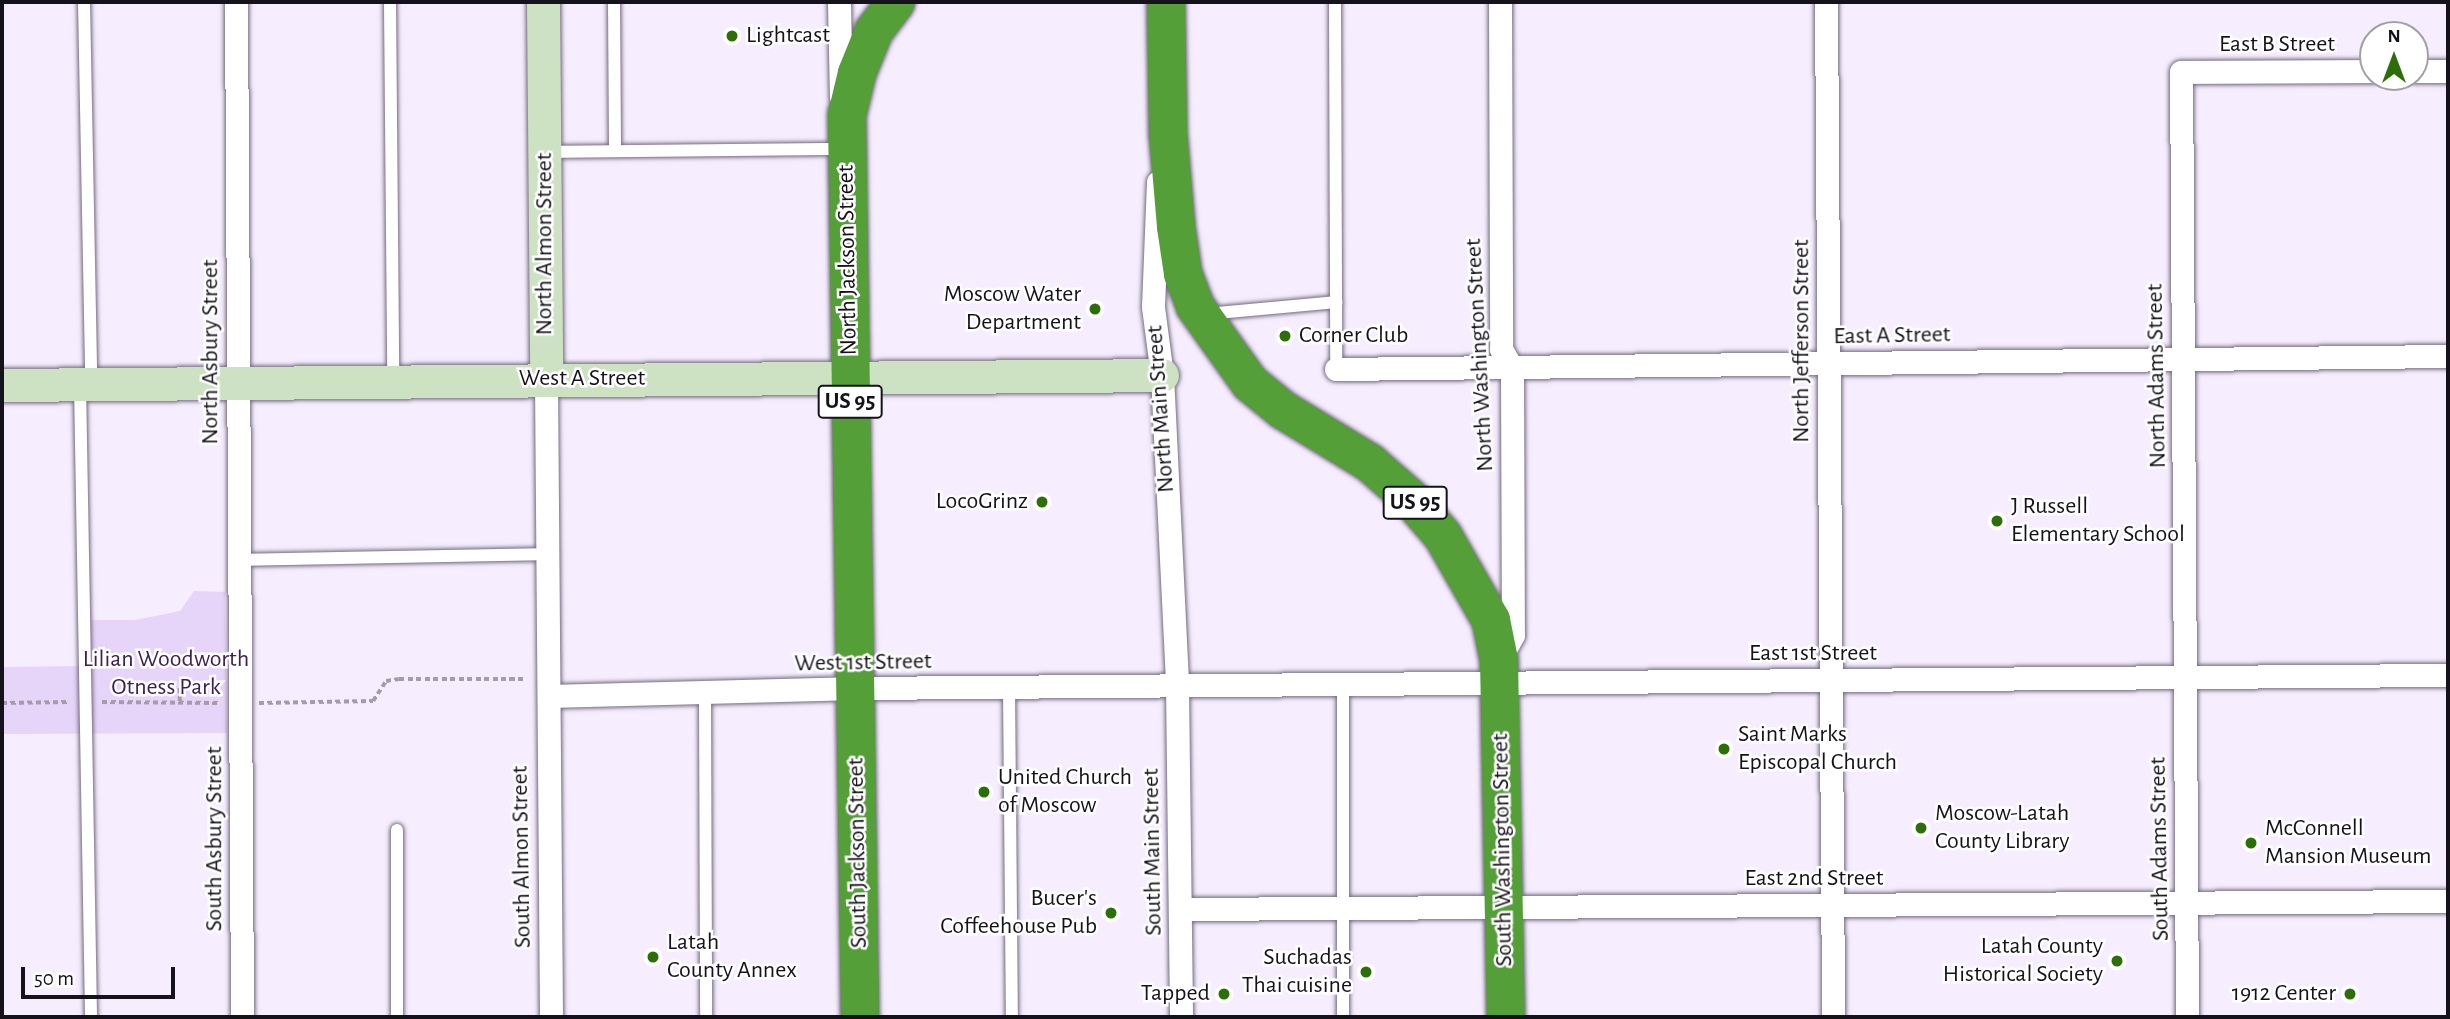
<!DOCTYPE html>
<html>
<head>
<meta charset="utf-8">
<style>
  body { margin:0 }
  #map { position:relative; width:2450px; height:1019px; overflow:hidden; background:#f6eefe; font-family:"Alegreya Sans",sans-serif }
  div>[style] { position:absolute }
  .green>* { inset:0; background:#e6d4f9 }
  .path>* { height:3.5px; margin-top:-1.75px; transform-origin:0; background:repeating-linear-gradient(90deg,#a39caa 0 5px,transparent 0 8.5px) }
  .roads { filter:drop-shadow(0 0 2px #756a81) drop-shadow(0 0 2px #756a81) }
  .lane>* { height:12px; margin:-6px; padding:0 6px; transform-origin:6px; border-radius:6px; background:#fff }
  .street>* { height:23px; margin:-11.5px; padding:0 11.5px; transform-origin:11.5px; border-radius:11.5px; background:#fff }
  .secondary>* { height:33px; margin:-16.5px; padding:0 16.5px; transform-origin:16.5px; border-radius:16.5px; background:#cce2c3 }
  .highway>* { height:38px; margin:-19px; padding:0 19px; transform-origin:19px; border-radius:19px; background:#549f37 }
  .dots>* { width:19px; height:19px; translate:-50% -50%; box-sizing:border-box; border:4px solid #fff; border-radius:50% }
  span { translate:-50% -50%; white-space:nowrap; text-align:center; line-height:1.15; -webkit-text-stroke:5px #fff; paint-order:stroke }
  .shield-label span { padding:2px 5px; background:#fff; border:2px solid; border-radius:5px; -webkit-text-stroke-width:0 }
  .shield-label { font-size:23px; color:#16121b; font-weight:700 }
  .poi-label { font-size:24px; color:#16121b }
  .left { translate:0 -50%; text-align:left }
  .right { translate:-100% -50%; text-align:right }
  .street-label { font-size:24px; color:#16121b }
  .park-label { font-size:24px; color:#3d2056 }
  .frame { position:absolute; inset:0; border:4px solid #16121b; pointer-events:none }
  .north { position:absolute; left:2359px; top:21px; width:70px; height:70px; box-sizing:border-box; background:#fff; border:2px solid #a2a0a4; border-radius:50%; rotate:0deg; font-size:19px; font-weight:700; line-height:28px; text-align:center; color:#16121b }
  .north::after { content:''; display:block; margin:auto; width:24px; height:32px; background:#2c6f09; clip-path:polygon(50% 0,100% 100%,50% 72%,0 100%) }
  .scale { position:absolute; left:21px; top:967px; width:154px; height:32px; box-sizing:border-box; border:4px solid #16121b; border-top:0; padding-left:9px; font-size:21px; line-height:24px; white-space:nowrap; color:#16121b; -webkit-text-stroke:5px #fff; paint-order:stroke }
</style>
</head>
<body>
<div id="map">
  <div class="green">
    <i style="clip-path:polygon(194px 591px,225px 592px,227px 733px,2px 734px,2px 667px,86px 666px,86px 620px,135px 620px,180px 611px)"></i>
  </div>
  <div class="path">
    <i style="left:180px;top:688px;width:15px;rotate:90deg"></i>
    <i style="left:102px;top:702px;width:118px;rotate:0.5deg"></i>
    <i style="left:2px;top:703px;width:67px;rotate:-0.9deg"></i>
    <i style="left:259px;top:703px;width:114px;rotate:-1deg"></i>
    <i style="left:373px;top:701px;width:24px;rotate:-57deg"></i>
    <i style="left:386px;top:681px;width:13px;rotate:-9deg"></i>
    <i style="left:399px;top:679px;width:127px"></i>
  </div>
  <div class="roads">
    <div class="lane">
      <i style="left:84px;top:2px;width:381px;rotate:88.9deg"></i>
      <i style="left:390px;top:2px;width:377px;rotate:89.5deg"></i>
      <i style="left:614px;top:2px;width:149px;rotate:89.6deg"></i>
      <i style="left:1335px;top:2px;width:367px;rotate:89.8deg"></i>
      <i style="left:545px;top:152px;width:300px;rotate:-0.6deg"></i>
      <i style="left:1207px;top:314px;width:130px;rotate:-5.3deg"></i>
      <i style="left:80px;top:384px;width:633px;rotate:89deg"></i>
      <i style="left:239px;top:560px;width:308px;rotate:-1.1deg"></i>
      <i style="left:1343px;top:685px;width:332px;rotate:90deg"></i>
      <i style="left:1009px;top:687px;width:330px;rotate:89.5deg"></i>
      <i style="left:705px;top:694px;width:323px;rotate:89.8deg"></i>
      <i style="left:397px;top:830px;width:187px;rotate:90deg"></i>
    </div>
    <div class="street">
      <i style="left:236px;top:2px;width:1015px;rotate:89.66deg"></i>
      <i style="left:839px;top:2px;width:94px;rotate:88.8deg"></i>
      <i style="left:1500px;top:2px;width:347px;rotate:89.8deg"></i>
      <i style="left:1501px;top:349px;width:22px;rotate:60deg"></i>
      <i style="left:1512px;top:368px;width:267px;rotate:89.8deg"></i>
      <i style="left:1513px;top:635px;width:25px;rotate:119deg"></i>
      <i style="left:1826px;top:2px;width:1015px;rotate:89.6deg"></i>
      <i style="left:2415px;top:71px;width:33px"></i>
      <i style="left:1158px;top:182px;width:125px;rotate:92.3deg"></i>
      <i style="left:1153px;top:307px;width:69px;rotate:82.5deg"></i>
      <i style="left:1162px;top:375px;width:311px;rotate:87.2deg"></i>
      <i style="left:1177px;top:686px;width:331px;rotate:89.3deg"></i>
      <i style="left:1336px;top:369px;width:1112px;rotate:-0.67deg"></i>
      <i style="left:546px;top:380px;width:637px;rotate:89.55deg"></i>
      <i style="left:550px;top:696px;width:306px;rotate:-1.5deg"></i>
      <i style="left:856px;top:688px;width:1592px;rotate:-0.47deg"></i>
      <i style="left:1180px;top:909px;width:1268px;rotate:-0.36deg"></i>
      <i style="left:2187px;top:1017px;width:945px;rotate:-90.36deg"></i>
      <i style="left:2181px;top:72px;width:192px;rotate:-0.3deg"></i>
    </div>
    <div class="secondary">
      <i style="left:543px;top:2px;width:378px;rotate:89.5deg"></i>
      <i style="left:2px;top:385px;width:1160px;rotate:-0.49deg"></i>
    </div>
    <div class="highway">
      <i style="left:1166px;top:2px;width:131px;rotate:89.1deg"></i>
      <i style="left:1168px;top:133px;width:94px;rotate:85.1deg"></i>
      <i style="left:1176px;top:227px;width:48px;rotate:81.5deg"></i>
      <i style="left:1183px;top:274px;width:34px;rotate:69deg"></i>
      <i style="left:1195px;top:306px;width:95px;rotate:54.5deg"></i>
      <i style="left:1250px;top:383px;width:43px;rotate:39.3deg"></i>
      <i style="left:1283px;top:410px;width:102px;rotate:31.3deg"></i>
      <i style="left:1370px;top:463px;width:55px;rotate:41.3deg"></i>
      <i style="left:1411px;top:499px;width:49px;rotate:49.1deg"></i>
      <i style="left:1443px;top:536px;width:97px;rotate:60.3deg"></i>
      <i style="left:1491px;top:620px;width:41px;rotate:78.7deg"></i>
      <i style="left:1499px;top:660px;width:357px;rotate:88.9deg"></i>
      <i style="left:860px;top:1017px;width:902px;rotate:-90.83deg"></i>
      <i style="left:847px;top:115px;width:43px;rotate:-76.6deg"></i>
      <i style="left:857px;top:73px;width:45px;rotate:-68deg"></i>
      <i style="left:874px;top:31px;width:36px;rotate:-53deg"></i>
    </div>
  </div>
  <div class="dots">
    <i style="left:732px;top:36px;background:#2c6f09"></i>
    <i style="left:1095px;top:309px;background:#2c6f09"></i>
    <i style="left:1285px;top:336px;background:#2c6f09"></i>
    <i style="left:1042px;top:502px;background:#2c6f09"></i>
    <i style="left:1997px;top:521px;background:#2c6f09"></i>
    <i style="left:1724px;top:749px;background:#2c6f09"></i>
    <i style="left:984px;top:792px;background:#2c6f09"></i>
    <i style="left:1921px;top:828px;background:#2c6f09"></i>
    <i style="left:2251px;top:843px;background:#2c6f09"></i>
    <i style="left:1111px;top:913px;background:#2c6f09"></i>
    <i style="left:653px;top:957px;background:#2c6f09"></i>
    <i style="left:2117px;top:961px;background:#2c6f09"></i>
    <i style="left:1366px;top:972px;background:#2c6f09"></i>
    <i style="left:1224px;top:994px;background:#2c6f09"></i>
    <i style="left:2350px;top:994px;background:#2c6f09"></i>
  </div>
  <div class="shield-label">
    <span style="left:850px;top:402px">US 95</span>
    <span style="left:1415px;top:503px">US 95</span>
  </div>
  <div class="poi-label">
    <span class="left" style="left:746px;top:36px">Lightcast</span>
    <span class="right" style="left:1081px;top:309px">Moscow Water<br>Department</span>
    <span class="left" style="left:1299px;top:336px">Corner Club</span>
    <span class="right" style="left:1028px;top:502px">LocoGrinz</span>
    <span class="left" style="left:2011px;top:521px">J Russell<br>Elementary School</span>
    <span class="left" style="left:1738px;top:749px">Saint Marks<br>Episcopal Church</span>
    <span class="left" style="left:998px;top:792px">United Church<br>of Moscow</span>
    <span class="left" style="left:1935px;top:828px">Moscow-Latah<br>County Library</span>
    <span class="left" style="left:2265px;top:843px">McConnell<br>Mansion Museum</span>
    <span class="right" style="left:1097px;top:913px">Bucer's<br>Coffeehouse Pub</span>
    <span class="left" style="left:667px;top:957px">Latah<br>County Annex</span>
    <span class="right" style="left:2103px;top:961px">Latah County<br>Historical Society</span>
    <span class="right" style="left:1352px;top:972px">Suchadas<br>Thai cuisine</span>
    <span class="right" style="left:1210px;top:994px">Tapped</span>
    <span class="right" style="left:2336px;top:994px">1912 Center</span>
  </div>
  <div class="street-label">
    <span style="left:2277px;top:45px">East B Street</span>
    <span style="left:545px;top:244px;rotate:-90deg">North Almon Street</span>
    <span style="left:848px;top:260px;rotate:-91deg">North Jackson Street</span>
    <span style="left:1892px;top:336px;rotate:-1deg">East A Street</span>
    <span style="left:1802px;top:341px;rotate:-90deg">North Jefferson Street</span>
    <span style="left:211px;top:352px;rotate:-90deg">North Asbury Street</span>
    <span style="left:1480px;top:355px;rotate:-93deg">North Washington Street</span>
    <span style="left:2157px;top:376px;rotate:-91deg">North Adams Street</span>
    <span style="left:582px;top:379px">West A Street</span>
    <span style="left:1161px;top:409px;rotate:-94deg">North Main Street</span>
    <span style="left:1813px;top:654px">East 1st Street</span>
    <span style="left:863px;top:663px;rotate:-1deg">West 1st Street</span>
    <span style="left:215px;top:839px;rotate:-90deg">South Asbury Street</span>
    <span style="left:2160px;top:849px;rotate:-91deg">South Adams Street</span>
    <span style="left:1503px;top:850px;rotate:-91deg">South Washington Street</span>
    <span style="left:1153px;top:852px;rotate:-91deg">South Main Street</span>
    <span style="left:858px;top:853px;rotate:-91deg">South Jackson Street</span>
    <span style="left:522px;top:857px;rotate:-91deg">South Almon Street</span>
    <span style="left:1814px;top:879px">East 2nd Street</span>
  </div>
  <div class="park-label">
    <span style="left:166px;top:674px">Lilian Woodworth<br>Otness Park</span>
  </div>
  <div class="frame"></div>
  <div class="north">N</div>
  <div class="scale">50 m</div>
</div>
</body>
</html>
